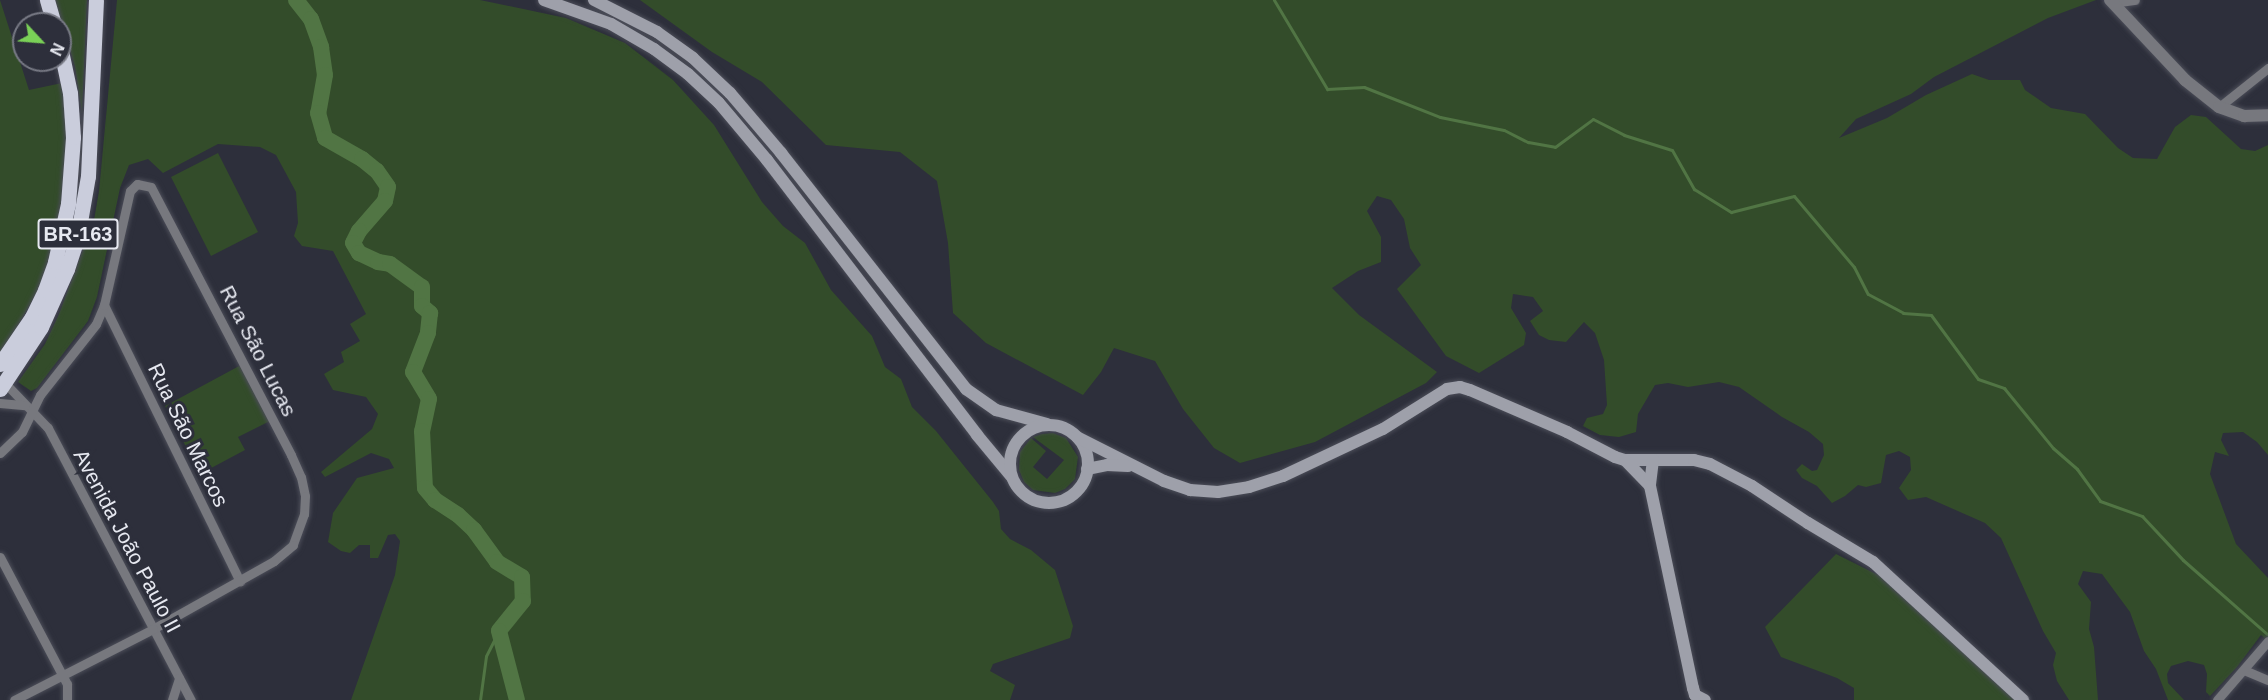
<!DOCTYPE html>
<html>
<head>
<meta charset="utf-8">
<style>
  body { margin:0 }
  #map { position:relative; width:2268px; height:700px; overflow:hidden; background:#2d2f3b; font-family:Arial,sans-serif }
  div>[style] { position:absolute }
  .green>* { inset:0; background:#334c2a }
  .stream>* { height:3px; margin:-1.5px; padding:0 1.5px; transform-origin:1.5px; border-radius:1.5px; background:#517544 }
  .river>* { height:16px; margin:-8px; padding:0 8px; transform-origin:8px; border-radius:8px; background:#517544 }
  .roads { filter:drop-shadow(0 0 2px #4b4d58) drop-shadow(0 0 2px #4b4d58) }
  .minor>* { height:9px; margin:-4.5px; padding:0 4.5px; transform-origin:4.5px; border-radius:4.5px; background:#77787e }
  .tertiary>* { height:12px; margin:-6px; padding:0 6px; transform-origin:6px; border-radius:6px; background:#77787e }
  .secondary>* { height:12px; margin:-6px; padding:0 6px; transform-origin:6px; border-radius:6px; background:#9ea0aa }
  .secondary>.ring { margin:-6px; padding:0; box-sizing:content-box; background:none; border:12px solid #9ea0aa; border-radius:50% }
  .trunk>* { height:15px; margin:-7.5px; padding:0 7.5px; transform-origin:7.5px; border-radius:7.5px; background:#cacddc }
  span { translate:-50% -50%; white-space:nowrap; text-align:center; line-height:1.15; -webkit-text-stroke:6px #2d2f3b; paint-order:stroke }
  .shield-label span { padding:2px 4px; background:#2d2f3b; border:2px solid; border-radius:4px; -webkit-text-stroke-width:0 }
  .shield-label { font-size:20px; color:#e7e9f1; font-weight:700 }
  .street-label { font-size:21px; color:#e7e9f1 }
  .north { position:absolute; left:12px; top:12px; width:60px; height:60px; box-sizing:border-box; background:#2d2f3b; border:2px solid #777984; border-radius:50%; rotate:116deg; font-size:16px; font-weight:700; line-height:24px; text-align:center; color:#e7e9f1 }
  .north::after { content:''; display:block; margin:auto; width:21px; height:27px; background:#7ad157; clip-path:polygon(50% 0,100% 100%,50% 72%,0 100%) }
</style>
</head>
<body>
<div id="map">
  <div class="green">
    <i style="clip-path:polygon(0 0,29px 90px,62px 83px,68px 136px,58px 231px,39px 289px,0 356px)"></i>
    <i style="clip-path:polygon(55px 0,87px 0,82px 114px,75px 67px)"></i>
    <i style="clip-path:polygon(117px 0,480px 0,566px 18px,625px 43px,673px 80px,714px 125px,762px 202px,783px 226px,805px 243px,831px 290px,872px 336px,885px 367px,901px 379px,912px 407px,936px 431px,993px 502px,999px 511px,1001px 529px,1010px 539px,1031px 550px,1055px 570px,1073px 626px,1070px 638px,993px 664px,990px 671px,1015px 685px,1010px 700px,351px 700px,395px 575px,400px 541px,395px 534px,388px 535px,378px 558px,370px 558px,370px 545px,359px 545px,350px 553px,341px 551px,328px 542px,333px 513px,357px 478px,394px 468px,389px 459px,371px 453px,325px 477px,321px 472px,372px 429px,378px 414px,366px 397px,333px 390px,324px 374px,344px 362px,341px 352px,360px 341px,350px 324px,366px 314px,333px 251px,302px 246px,294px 236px,298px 223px,296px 192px,276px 155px,260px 147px,218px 144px,163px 173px,148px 159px,129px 165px,120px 188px,97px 297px,88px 321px,37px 388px,31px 391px,18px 382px,45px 344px,59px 314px,94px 220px,99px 191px)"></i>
    <i style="clip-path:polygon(640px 0,2096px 0,2048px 18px,1934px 77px,1911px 94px,1856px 119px,1839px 138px,1887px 118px,1926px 95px,1972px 74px,1989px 80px,2020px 80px,2025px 90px,2051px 108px,2085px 114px,2118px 148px,2133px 158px,2157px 159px,2175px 127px,2191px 115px,2206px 117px,2241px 149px,2255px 151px,2268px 145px,2268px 455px,2257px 442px,2243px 432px,2223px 433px,2221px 440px,2229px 456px,2215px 452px,2210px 474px,2236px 544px,2268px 578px,2268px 641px,2261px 635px,2237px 667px,2210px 696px,2206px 692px,2207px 674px,2204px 665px,2188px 661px,2171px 666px,2167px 674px,2168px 683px,2184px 700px,2168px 700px,2156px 669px,2144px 651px,2130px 612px,2102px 574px,2083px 571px,2078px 584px,2091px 602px,2089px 629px,2094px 647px,2098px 700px,2069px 700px,2057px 681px,2053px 665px,2056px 653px,2043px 631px,2001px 538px,1985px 523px,1926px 497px,1908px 500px,1899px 488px,1911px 470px,1910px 457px,1899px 451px,1886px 455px,1881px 483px,1866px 487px,1858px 485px,1845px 496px,1832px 503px,1817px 486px,1802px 478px,1796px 470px,1802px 464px,1812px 471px,1817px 470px,1824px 455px,1823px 444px,1809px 432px,1782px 417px,1739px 387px,1719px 382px,1688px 387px,1668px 383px,1655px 385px,1638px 414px,1636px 432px,1619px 437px,1600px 435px,1583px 426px,1587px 418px,1603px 414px,1607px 405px,1604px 360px,1595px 333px,1584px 322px,1566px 342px,1549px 340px,1539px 335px,1530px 321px,1543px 311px,1533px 297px,1513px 294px,1511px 308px,1526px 333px,1524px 345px,1479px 373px,1446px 356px,1397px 289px,1421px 265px,1410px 248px,1404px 219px,1391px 200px,1377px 196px,1367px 211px,1381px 237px,1381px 262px,1358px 271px,1332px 288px,1359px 315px,1437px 372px,1426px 383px,1315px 442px,1240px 463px,1214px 448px,1183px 409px,1155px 361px,1114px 348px,1101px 372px,1083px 395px,986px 343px,953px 313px,948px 243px,937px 181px,900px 152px,826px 145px,762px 82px,712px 52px)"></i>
    <i style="clip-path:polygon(218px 153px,258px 232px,211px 256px,171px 177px)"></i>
    <i style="clip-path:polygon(241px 365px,270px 421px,238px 437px,245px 450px,200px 474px,165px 406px)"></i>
    <i style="clip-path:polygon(1042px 434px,1053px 433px,1066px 438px,1078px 457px,1075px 479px,1065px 489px,1055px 493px,1033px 490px,1024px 482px,1019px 470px,1020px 452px,1031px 438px,1046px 451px,1033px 467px,1047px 479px,1064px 460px,1033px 437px)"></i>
    <i style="clip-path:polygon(1836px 554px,1880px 576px,2015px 700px,1854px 700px,1854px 688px,1837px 678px,1781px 657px,1765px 627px)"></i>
  </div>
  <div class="stream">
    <i style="left:1274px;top:0;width:104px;rotate:59.2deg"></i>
    <i style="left:1327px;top:89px;width:37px;rotate:-3deg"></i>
    <i style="left:1364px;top:87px;width:82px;rotate:21.5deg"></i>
    <i style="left:1440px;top:117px;width:65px;rotate:11.5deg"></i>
    <i style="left:1504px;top:130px;width:27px;rotate:27deg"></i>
    <i style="left:1528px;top:142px;width:27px;rotate:10deg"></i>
    <i style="left:1555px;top:147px;width:47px;rotate:-36.4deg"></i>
    <i style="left:1593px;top:119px;width:35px;rotate:27deg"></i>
    <i style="left:1624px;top:135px;width:50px;rotate:17.4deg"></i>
    <i style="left:1672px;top:150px;width:45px;rotate:60.6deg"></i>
    <i style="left:1694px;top:189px;width:44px;rotate:31.9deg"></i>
    <i style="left:1731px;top:212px;width:65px;rotate:-14.3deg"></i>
    <i style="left:1794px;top:196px;width:93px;rotate:49.8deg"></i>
    <i style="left:1854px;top:267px;width:30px;rotate:63deg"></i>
    <i style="left:1868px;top:294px;width:40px;rotate:28deg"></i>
    <i style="left:1903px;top:313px;width:28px;rotate:4deg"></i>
    <i style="left:1931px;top:315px;width:79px;rotate:53.7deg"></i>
    <i style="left:1978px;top:379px;width:28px;rotate:19deg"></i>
    <i style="left:2004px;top:388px;width:77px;rotate:50.8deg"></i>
    <i style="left:2053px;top:448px;width:32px;rotate:41deg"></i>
    <i style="left:2077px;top:469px;width:39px;rotate:54deg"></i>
    <i style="left:2100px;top:501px;width:45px;rotate:19.7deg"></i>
    <i style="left:2142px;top:516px;width:60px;rotate:47deg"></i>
    <i style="left:2183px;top:560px;width:113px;rotate:41.4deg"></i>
    <i style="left:480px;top:700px;width:44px;rotate:-82.2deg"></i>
    <i style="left:486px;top:656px;width:28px;rotate:-63deg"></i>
  </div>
  <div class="river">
    <i style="left:296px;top:0;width:24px;rotate:52deg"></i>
    <i style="left:311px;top:19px;width:30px;rotate:70deg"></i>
    <i style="left:321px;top:47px;width:28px;rotate:82deg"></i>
    <i style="left:325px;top:75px;width:39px;rotate:100deg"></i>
    <i style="left:318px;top:113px;width:26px;rotate:74deg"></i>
    <i style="left:325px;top:138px;width:43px;rotate:29.6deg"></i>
    <i style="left:362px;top:159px;width:19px;rotate:39deg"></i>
    <i style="left:377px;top:171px;width:19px;rotate:55deg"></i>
    <i style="left:388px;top:187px;width:14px;rotate:102deg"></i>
    <i style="left:385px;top:201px;width:40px;rotate:131deg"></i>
    <i style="left:359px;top:231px;width:13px;rotate:117deg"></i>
    <i style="left:353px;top:243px;width:12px;rotate:59deg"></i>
    <i style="left:359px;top:253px;width:21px;rotate:25deg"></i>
    <i style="left:378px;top:262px;width:12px;rotate:9deg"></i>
    <i style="left:390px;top:264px;width:39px;rotate:36deg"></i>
    <i style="left:422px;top:287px;width:19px;rotate:90deg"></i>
    <i style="left:422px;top:306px;width:11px;rotate:41deg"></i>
    <i style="left:430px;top:313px;width:20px;rotate:96deg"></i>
    <i style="left:428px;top:333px;width:42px;rotate:111deg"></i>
    <i style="left:413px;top:372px;width:31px;rotate:59deg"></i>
    <i style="left:429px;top:399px;width:33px;rotate:102deg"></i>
    <i style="left:422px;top:431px;width:57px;rotate:87deg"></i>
    <i style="left:425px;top:488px;width:16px;rotate:50deg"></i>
    <i style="left:435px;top:500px;width:27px;rotate:33deg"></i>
    <i style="left:458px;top:515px;width:22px;rotate:43deg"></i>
    <i style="left:474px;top:530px;width:39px;rotate:54deg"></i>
    <i style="left:497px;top:562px;width:29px;rotate:31deg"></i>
    <i style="left:522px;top:577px;width:24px;rotate:88deg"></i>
    <i style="left:523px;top:601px;width:38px;rotate:129deg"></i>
    <i style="left:499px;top:631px;width:71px;rotate:75.4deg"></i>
  </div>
  <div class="roads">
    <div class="minor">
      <i style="left:2113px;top:3px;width:22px;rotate:-8deg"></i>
      <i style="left:2219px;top:107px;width:63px;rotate:-38.5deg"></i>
      <i style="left:104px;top:305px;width:308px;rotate:63.8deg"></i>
      <i style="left:5px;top:383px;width:62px;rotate:46.3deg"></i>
      <i style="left:48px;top:428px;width:307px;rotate:62.3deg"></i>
      <i style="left:0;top:403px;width:25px;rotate:5deg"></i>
      <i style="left:0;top:453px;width:30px;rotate:-44deg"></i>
      <i style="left:22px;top:432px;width:41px;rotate:-64.1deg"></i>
      <i style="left:40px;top:395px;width:90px;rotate:-51.7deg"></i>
      <i style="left:96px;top:324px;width:21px;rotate:-67deg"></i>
      <i style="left:104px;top:305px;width:117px;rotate:-77.2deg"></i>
      <i style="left:130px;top:191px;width:10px;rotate:-45deg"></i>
      <i style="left:137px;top:184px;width:14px;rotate:12deg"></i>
      <i style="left:151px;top:187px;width:302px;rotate:62.4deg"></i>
      <i style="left:291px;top:455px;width:24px;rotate:66deg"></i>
      <i style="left:301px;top:477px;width:19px;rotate:78deg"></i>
      <i style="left:305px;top:496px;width:18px;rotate:93deg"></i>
      <i style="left:304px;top:514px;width:33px;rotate:110deg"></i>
      <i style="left:293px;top:545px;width:25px;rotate:140deg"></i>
      <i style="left:274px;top:561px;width:139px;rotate:150.7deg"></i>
      <i style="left:153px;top:629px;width:156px;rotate:152.9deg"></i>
      <i style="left:0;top:557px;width:144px;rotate:62.2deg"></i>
      <i style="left:67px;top:684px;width:16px;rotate:90deg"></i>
      <i style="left:2244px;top:670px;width:26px;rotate:23deg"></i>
      <i style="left:172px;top:700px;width:23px;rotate:-72deg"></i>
      <i style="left:2217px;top:700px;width:78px;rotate:-49.2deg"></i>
    </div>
    <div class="tertiary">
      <i style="left:2110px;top:0;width:110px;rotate:46.8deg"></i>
      <i style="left:2185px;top:80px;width:43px;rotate:38.5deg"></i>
      <i style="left:2219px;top:107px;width:27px;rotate:20deg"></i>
      <i style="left:2244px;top:116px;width:24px;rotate:-2deg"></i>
    </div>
    <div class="secondary">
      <i style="left:544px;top:0;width:71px;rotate:19.7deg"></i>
      <i style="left:611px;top:24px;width:50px;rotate:30.2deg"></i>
      <i style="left:654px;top:49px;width:42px;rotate:36.3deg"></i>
      <i style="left:688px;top:74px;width:42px;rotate:43.1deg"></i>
      <i style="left:719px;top:103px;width:75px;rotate:49.9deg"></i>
      <i style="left:767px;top:160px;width:346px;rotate:52.6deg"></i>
      <i style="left:977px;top:435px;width:53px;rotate:50.3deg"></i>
      <i style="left:594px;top:0;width:71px;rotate:26.9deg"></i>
      <i style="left:657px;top:32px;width:44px;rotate:35.8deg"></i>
      <i style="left:693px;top:58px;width:51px;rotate:43.4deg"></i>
      <i style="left:730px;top:93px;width:79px;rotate:49.6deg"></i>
      <i style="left:781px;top:153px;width:300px;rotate:51.9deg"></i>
      <i style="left:966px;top:389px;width:37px;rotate:35deg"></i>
      <i style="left:996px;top:410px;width:53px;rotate:15.4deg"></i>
      <i class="ring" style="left:1010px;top:425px;width:66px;height:66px"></i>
      <i style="left:1077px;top:437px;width:97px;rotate:26.8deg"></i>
      <i style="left:1164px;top:481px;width:28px;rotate:19deg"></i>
      <i style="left:1190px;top:490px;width:28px;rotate:4deg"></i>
      <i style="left:1218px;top:492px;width:31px;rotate:-9deg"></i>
      <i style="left:1249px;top:487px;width:36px;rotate:-18deg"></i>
      <i style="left:1283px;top:476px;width:110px;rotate:-25.2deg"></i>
      <i style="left:1383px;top:429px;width:75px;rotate:-32deg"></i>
      <i style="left:1447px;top:389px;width:13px;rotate:-9deg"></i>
      <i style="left:1460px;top:387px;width:10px;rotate:17deg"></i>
      <i style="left:1470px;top:390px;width:106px;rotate:23.4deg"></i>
      <i style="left:1567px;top:432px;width:54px;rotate:27.5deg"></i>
      <i style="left:1615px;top:457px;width:10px;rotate:17deg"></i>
      <i style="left:1625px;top:460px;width:69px"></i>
      <i style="left:1694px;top:460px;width:16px;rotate:14deg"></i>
      <i style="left:1710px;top:464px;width:47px;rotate:27.6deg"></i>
      <i style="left:1752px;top:486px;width:67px;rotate:33.5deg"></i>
      <i style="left:1808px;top:523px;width:76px;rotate:31deg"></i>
      <i style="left:1873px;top:562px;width:204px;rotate:42.6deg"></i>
      <i style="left:1625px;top:460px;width:36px;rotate:46deg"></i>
      <i style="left:1653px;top:460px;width:26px;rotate:97deg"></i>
      <i style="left:1650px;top:486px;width:207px;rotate:78deg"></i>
      <i style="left:1693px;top:688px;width:7px;rotate:74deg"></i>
      <i style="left:1695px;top:695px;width:11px;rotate:27deg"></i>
      <i style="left:1087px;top:469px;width:20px;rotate:-11deg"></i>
      <i style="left:1107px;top:465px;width:21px;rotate:3deg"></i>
    </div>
    <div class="trunk">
      <i style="left:47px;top:0;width:25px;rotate:74deg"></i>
      <i style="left:0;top:364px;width:57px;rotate:-55.8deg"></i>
      <i style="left:32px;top:317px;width:30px;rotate:-64deg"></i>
      <i style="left:45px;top:290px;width:30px;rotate:-70deg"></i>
      <i style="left:55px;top:262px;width:59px;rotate:-77.4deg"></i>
      <i style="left:68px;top:204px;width:67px;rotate:-85.7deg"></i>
      <i style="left:73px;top:137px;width:44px;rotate:-93.9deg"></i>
      <i style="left:70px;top:93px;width:48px;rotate:-102deg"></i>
      <i style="left:0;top:389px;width:74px;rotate:-56.5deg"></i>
      <i style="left:41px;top:327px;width:64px;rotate:-65.9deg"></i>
      <i style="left:67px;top:269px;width:32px;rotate:-72deg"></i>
      <i style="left:77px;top:239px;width:64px;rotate:-80.1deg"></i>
      <i style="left:88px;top:176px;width:176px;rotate:-87.4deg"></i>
    </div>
  </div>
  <div class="shield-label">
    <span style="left:78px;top:234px">BR-163</span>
  </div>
  <div class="street-label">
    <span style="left:258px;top:351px;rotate:63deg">Rua São Lucas</span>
    <span style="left:188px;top:435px;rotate:64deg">Rua São Marcos</span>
    <span style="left:127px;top:541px;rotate:62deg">Avenida João Paulo II</span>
  </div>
  <div class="north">N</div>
</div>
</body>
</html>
